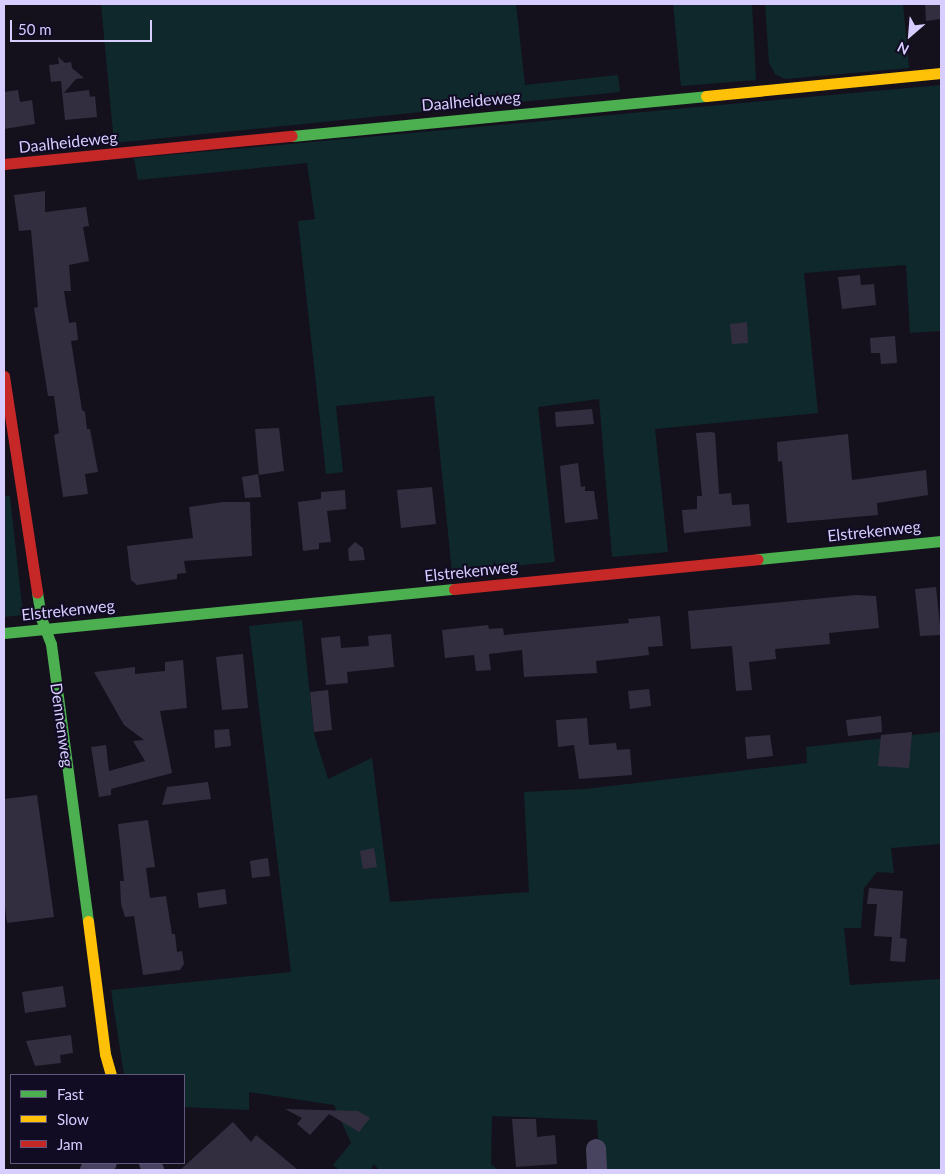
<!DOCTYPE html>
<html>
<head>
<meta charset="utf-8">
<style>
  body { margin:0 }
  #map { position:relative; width:945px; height:1174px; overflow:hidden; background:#14111d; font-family:Lato,sans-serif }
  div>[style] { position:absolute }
  .green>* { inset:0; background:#0f282c }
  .building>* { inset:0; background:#322e40 }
  .street>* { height:20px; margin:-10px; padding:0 10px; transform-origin:10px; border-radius:10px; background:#48445f }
  .fast>* { height:11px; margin:-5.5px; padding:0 5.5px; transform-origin:5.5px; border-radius:5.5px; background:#4caf50 }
  .slow>* { height:11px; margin:-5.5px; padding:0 5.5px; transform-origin:5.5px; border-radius:5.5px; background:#ffc107 }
  .jam>* { height:11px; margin:-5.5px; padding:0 5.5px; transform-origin:5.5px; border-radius:5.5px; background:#c62828 }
  span { translate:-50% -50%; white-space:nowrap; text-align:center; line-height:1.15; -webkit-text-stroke:4px #110b23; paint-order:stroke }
  .street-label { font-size:16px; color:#d7cdff }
  .frame { position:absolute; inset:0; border:5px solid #d7cdff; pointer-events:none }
  .legend { position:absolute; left:10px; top:1074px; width:175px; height:90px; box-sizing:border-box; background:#110b23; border:1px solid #60597b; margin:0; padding:6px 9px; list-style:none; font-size:15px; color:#d7cdff }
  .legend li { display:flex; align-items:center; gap:10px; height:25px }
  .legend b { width:25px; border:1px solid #60597b }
  .north { position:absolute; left:885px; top:10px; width:50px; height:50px; -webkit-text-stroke:4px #110b23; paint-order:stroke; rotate:207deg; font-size:14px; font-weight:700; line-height:20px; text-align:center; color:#d7cdff }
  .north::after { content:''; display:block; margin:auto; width:18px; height:22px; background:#d7cdff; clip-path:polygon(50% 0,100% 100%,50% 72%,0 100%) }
  .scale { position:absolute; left:10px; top:20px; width:142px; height:22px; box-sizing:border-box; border:2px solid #d7cdff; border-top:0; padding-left:6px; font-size:15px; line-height:18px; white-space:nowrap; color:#d7cdff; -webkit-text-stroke:4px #110b23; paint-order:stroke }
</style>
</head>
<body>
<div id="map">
  <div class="green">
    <i style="clip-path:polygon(101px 4px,516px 4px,525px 85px,618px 75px,620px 92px,114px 143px)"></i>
    <i style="clip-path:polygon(673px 4px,752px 4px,756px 80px,681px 86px)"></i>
    <i style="clip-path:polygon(765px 4px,903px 4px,909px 68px,785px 79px,775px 74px,769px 63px)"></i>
    <i style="clip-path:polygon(941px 85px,941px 331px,910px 333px,906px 265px,804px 273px,818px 413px,655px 429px,668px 552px,612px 557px,599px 399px,538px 407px,555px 562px,452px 572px,434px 396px,336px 406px,343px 472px,326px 474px,298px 221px,315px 219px,307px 163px,138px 180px,134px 158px)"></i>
    <i style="clip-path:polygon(4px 496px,10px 496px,23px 615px,4px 617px)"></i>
    <i style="clip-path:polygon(302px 620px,314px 734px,328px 779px,372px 758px,390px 902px,529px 892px,524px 792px,585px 789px,807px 763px,806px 747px,941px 732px,941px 844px,891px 848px,894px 873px,877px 872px,864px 888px,861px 928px,844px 928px,850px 985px,941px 979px,941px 1170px,600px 1170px,597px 1120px,492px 1116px,491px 1164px,498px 1170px,379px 1170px,374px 1164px,370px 1170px,339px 1170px,333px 1165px,351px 1143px,334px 1105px,249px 1092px,249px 1110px,184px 1107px,184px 1075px,124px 1075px,111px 990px,291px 972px,249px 626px)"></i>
  </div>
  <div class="building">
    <i style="clip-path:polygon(925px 4px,941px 4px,941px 19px,926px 21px)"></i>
    <i style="clip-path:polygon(58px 57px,65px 63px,71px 62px,72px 68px,84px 78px,76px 79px,64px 93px,89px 90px,90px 97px,95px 96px,97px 117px,65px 120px,61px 81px,51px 82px,49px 65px,59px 64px)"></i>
    <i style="clip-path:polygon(18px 90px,20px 102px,32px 100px,35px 124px,4px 129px,4px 92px)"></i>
    <i style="clip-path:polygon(45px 191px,45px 212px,86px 207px,89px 226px,83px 227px,89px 261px,69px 265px,71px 291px,64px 291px,69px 323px,76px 322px,78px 340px,71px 341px,82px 410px,85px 412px,87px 429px,90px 429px,98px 472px,85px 474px,88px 494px,63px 497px,54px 435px,59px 433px,54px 396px,48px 396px,34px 308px,38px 307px,31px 230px,19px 231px,14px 195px)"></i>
    <i style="clip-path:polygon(860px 275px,861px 285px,874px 284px,876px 305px,842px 309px,838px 277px)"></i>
    <i style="clip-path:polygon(747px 322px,748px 343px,732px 344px,730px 324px)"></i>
    <i style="clip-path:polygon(895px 336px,897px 363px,881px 364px,880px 353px,871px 353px,870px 338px)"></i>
    <i style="clip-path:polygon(592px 409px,594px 424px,556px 427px,555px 412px)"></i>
    <i style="clip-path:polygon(279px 428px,284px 471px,259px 475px,255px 429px)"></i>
    <i style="clip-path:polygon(711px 432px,715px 433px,719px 494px,731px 493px,732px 505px,749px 504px,751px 526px,684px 533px,682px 510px,697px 509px,697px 496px,702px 496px,696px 433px)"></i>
    <i style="clip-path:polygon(848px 434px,852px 480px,926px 470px,928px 495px,877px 503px,878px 515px,787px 523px,782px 461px,778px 462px,777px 442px)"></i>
    <i style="clip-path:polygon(578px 463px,581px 487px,585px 486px,585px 491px,594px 491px,598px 519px,565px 523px,560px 466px)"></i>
    <i style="clip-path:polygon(258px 474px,261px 497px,245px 498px,242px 477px)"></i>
    <i style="clip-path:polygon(432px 487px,436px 524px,401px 528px,397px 490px)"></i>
    <i style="clip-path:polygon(345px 490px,346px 509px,327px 511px,331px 542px,319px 543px,319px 549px,303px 551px,298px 502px,321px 499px,321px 492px)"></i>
    <i style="clip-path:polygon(223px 502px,250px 502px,252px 556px,184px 561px,186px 573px,177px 574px,177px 579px,137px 585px,131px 580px,127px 546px,193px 538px,189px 507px)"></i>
    <i style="clip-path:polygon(355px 542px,363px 548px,365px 560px,349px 561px,348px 549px)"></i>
    <i style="clip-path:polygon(936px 587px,941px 635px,920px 636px,915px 589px)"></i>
    <i style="clip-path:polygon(856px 595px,876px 596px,879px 628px,829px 633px,830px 644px,775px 649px,776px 659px,749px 662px,752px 690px,736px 691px,732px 646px,691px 649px,688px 611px)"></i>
    <i style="clip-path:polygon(660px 616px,663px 646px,648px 647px,649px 655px,596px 661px,597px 673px,524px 677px,522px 650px,489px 654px,491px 670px,476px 671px,474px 655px,445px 658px,442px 630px,488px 625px,489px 629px,503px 628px,504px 635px,629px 623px,628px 619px)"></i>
    <i style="clip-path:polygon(391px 634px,394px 667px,347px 672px,348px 683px,326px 685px,321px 638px,340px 636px,341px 648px,369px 646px,368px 636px)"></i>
    <i style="clip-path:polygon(243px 654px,248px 708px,222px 710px,216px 657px)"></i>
    <i style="clip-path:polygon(183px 660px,187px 708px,160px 711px,172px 773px,111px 789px,111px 795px,99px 797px,91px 747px,106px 745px,109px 771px,145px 761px,133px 741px,144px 740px,124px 725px,94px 672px,135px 667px,135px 674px,165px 671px,165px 662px)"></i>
    <i style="clip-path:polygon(649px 689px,651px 706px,630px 709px,628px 691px)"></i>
    <i style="clip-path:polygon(328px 690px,332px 730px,314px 732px,310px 692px)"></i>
    <i style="clip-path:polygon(881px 716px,882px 732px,848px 736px,846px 720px)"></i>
    <i style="clip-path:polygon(587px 718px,589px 745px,616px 743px,617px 750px,630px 749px,632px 775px,579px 779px,574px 745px,558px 747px,556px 720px)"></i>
    <i style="clip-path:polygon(229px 729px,231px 746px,215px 748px,214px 730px)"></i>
    <i style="clip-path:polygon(912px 732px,909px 768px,878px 766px,881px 735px)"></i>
    <i style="clip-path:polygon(770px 735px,773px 756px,747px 759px,745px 737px)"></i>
    <i style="clip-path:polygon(208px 782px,211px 799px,162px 805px,167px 787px)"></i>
    <i style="clip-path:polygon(37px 795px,54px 917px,7px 923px,4px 899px,4px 799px)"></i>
    <i style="clip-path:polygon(148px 820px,155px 867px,146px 868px,150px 898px,166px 896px,172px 934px,175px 934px,177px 952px,182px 951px,184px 964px,180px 970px,143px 975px,134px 916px,125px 917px,121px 904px,120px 881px,124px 881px,118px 824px)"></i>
    <i style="clip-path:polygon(374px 848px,377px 867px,363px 869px,360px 851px)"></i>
    <i style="clip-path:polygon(268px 858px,270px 876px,252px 878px,250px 861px)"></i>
    <i style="clip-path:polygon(869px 888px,903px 891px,900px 938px,907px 939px,905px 962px,890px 961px,892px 937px,874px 936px,877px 904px,867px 904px)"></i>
    <i style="clip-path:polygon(225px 889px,227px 904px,199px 908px,197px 893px)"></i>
    <i style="clip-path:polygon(63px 986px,66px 1007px,25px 1013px,22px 992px)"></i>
    <i style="clip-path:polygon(71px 1035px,73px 1053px,60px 1055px,61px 1063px,35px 1066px,26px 1041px)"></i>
    <i style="clip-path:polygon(285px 1109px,358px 1111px,370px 1118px,359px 1132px,329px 1114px,310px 1135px,297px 1124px,302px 1118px)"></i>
    <i style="clip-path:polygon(512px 1119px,536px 1119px,537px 1137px,555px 1135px,557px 1164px,516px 1167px)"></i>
    <i style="clip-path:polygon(233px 1122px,251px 1142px,256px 1135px,298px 1170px,180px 1170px)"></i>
  </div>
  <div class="street">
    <i style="left:596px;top:1149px;width:21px;rotate:87deg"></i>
    <i style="left:149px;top:1163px;width:9px;rotate:54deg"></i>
    <i style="left:90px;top:1170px;width:18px;rotate:-22deg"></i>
  </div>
  <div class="fast">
    <i style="left:292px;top:136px;width:416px;rotate:-5.5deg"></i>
    <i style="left:758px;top:559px;width:184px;rotate:-5.6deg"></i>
    <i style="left:37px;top:592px;width:26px;rotate:81deg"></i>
    <i style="left:41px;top:618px;width:28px;rotate:69deg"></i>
    <i style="left:51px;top:644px;width:279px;rotate:82.4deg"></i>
    <i style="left:4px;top:633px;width:452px;rotate:-5.6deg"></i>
  </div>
  <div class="slow">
    <i style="left:706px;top:96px;width:236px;rotate:-5.6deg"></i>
    <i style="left:88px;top:921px;width:134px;rotate:82.7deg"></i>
    <i style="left:105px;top:1054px;width:22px;rotate:74deg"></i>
  </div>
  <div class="jam">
    <i style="left:4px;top:164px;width:289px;rotate:-5.6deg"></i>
    <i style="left:4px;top:376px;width:219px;rotate:81.3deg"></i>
    <i style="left:454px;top:589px;width:305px;rotate:-5.6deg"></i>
  </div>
  <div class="street-label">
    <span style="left:471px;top:101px;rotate:-5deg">Daalheideweg</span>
    <span style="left:68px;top:142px;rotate:-6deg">Daalheideweg</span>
    <span style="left:874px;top:531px;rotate:-6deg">Elstrekenweg</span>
    <span style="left:471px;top:571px;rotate:-6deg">Elstrekenweg</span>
    <span style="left:68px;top:610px;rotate:-6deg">Elstrekenweg</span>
    <span style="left:62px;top:725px;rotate:82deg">Dennenweg</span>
  </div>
  <div class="frame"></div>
  <ul class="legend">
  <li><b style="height:6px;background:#4caf50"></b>Fast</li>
  <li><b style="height:6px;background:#ffc107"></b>Slow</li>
  <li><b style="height:6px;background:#c62828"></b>Jam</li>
  </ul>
  <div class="north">N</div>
  <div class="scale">50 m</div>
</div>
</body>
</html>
